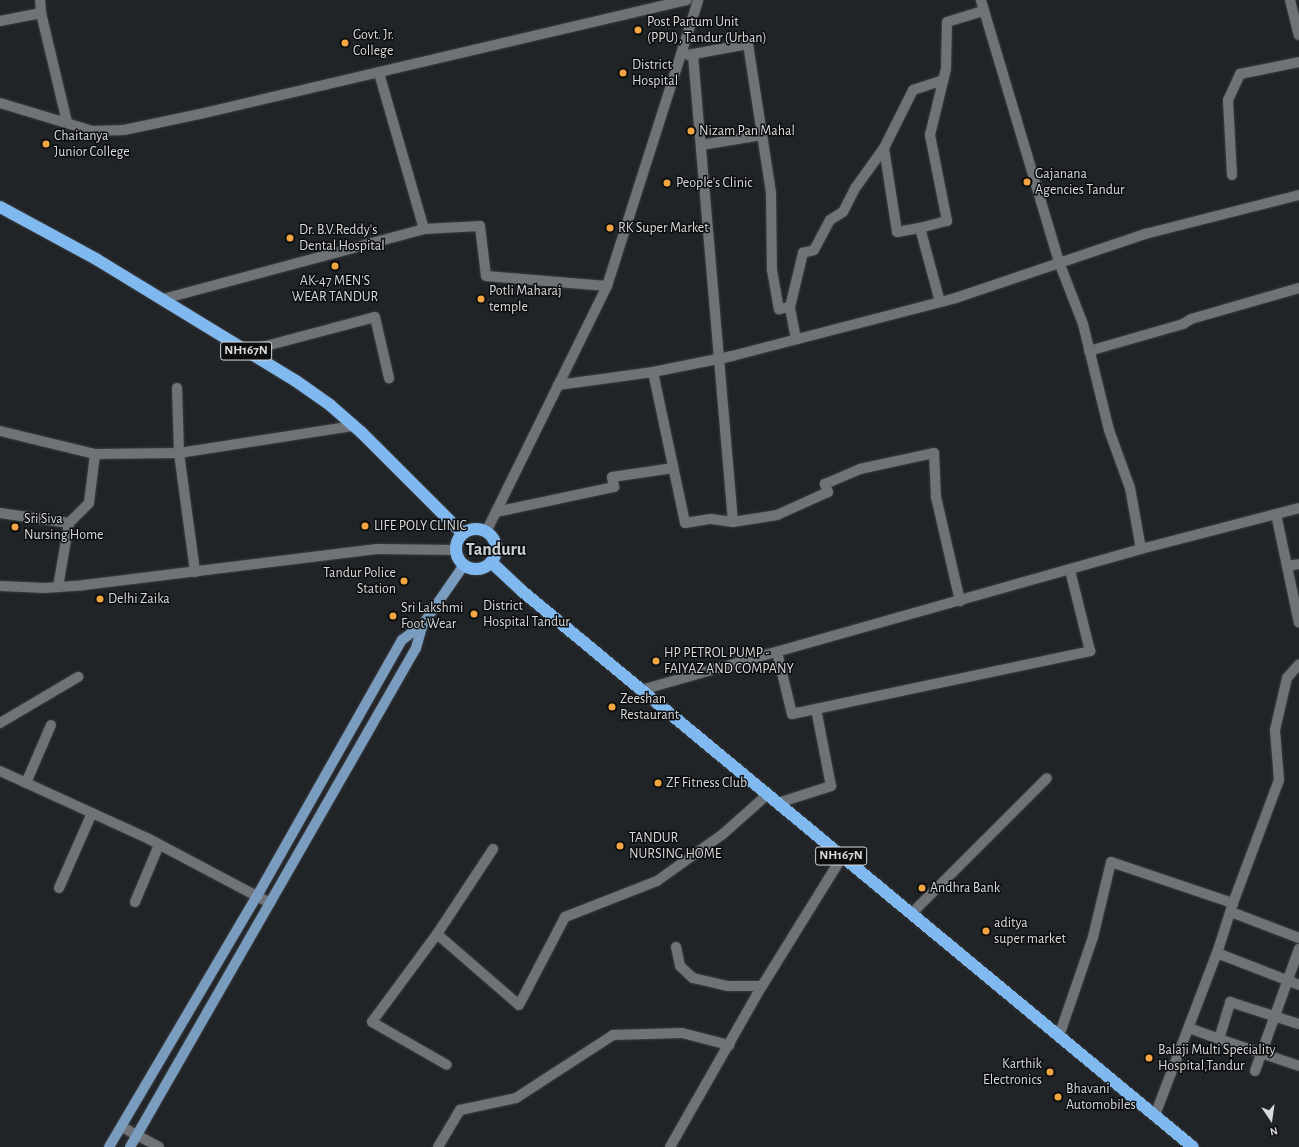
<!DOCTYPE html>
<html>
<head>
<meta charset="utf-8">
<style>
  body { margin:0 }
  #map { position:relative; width:1299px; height:1147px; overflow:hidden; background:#212427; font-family:"Alegreya Sans",sans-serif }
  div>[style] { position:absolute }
  .roads { filter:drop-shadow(0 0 1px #3c3e41) drop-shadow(0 0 1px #3c3e41) }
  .minor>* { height:10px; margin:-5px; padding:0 5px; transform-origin:5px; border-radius:5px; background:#6f7276 }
  .major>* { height:10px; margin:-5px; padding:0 5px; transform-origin:5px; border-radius:5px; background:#799cbf }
  .highway>* { height:12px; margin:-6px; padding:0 6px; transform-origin:6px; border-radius:6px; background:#80b8f0 }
  .highway>.ring { margin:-6px; padding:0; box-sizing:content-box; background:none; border:12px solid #80b8f0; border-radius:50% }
  .dots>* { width:11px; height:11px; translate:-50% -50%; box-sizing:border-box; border:2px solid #0c0d0f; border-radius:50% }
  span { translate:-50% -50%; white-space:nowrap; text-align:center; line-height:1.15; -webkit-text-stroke:3px #0c0d0f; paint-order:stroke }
  .shield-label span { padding:1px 3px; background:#0c0d0f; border:1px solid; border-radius:3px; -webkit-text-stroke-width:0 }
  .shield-label { font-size:13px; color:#d8dadc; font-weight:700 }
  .poi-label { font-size:14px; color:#d8dadc }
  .left { translate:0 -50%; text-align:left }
  .right { translate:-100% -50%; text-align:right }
  .district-label { font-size:18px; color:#cbcfd3; font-weight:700 }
  .north { position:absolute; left:1251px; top:1099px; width:40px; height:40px; -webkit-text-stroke:3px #0c0d0f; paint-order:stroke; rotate:167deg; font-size:11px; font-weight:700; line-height:16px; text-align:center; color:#d8dadc }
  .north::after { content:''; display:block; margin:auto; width:14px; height:18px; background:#d8dadc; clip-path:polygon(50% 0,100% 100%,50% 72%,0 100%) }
</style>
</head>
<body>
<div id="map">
  <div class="roads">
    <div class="minor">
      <i style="left:1290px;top:0;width:36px;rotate:76deg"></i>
      <i style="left:41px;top:13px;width:112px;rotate:76.6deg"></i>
      <i style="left:0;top:21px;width:42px;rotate:-11deg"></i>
      <i style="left:41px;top:13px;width:13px;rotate:-94deg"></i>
      <i style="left:688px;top:55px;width:61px;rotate:-10.4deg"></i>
      <i style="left:748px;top:44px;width:151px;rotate:81.2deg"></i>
      <i style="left:771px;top:193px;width:77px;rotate:89.3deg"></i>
      <i style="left:772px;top:270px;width:40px;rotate:80deg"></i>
      <i style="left:779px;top:309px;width:11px;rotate:-10deg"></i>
      <i style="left:0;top:103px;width:97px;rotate:16.8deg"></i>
      <i style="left:93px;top:131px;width:31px;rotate:-2deg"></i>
      <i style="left:124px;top:130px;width:78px;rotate:-11.9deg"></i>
      <i style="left:200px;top:114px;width:500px;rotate:-13.17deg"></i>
      <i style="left:701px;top:145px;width:62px;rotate:-9.3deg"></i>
      <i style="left:884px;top:148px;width:85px;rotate:81.2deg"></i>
      <i style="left:897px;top:232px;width:23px;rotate:-10deg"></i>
      <i style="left:1232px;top:175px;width:75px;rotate:-93.1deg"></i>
      <i style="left:1228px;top:100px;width:29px;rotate:-65deg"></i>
      <i style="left:1240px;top:74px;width:60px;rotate:-11.5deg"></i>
      <i style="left:424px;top:229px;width:56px;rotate:-3.1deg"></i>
      <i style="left:480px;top:226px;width:50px;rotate:83.2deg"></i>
      <i style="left:486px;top:276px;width:121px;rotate:4.7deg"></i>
      <i style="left:163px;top:299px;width:270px;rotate:-15deg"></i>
      <i style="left:424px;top:229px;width:162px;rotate:-106.1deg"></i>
      <i style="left:940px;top:302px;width:77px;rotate:-105.1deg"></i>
      <i style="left:920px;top:228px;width:28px;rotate:-15deg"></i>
      <i style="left:947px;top:221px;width:88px;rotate:-101.2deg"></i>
      <i style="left:930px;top:135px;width:68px;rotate:-76.4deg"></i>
      <i style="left:946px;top:69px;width:47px;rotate:-88.8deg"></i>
      <i style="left:947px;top:22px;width:38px;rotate:-17deg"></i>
      <i style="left:796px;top:339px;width:33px;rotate:-101deg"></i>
      <i style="left:790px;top:307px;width:56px;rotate:-76.5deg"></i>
      <i style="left:803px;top:253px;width:11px;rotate:-15deg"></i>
      <i style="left:814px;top:250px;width:34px;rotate:-62deg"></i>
      <i style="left:830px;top:220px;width:15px;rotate:-32deg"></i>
      <i style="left:843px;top:212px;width:28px;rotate:-63deg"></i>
      <i style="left:856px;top:187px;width:48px;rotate:-54.3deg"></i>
      <i style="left:884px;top:148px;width:65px;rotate:-63.4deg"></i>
      <i style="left:913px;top:90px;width:32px;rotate:-18deg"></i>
      <i style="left:247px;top:351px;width:132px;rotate:-14.9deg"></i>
      <i style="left:375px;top:317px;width:63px;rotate:77.1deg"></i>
      <i style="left:1089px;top:351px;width:98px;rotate:-16deg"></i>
      <i style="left:1183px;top:324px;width:9px;rotate:-32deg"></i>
      <i style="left:1191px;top:319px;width:112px;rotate:-16deg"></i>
      <i style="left:653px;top:372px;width:154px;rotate:78deg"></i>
      <i style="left:685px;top:523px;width:26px;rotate:-9deg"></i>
      <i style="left:711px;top:519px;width:22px;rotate:8deg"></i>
      <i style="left:733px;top:522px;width:470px;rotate:-94.9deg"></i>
      <i style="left:558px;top:385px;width:96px;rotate:-7.8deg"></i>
      <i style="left:653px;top:372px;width:81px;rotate:-11.4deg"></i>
      <i style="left:732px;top:356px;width:231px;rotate:-14.5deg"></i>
      <i style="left:956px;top:298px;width:200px;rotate:-18.7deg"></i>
      <i style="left:1145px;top:234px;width:159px;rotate:-14.2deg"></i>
      <i style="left:177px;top:388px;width:65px;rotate:88.2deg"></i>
      <i style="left:179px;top:453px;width:177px;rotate:-8.8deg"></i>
      <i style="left:0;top:431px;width:98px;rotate:13.6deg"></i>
      <i style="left:95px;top:454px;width:84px;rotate:-0.7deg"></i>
      <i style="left:179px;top:453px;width:120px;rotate:82.3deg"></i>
      <i style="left:496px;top:512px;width:121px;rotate:-12deg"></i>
      <i style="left:614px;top:487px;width:10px;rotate:-101deg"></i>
      <i style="left:612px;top:477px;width:62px;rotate:-8.4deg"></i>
      <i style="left:0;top:513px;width:70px;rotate:8.2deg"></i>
      <i style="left:69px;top:523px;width:65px;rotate:99.8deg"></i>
      <i style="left:1276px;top:514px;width:111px;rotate:78.1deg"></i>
      <i style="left:733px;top:522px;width:45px;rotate:-9deg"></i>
      <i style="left:777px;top:515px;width:56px;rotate:-24.3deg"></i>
      <i style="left:828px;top:492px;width:9px;rotate:-111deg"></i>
      <i style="left:825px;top:484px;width:38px;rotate:-23deg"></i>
      <i style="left:860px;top:469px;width:76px;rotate:-12.2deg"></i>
      <i style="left:934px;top:453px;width:44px;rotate:87.4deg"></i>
      <i style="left:936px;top:497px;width:107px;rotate:77deg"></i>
      <i style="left:69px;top:523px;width:28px;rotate:-45deg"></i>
      <i style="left:89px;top:503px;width:49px;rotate:-83deg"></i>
      <i style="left:486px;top:532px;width:274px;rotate:-63.8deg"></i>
      <i style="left:607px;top:286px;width:300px;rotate:-72.3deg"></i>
      <i style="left:1141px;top:549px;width:163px;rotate:-14.5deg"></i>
      <i style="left:1287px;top:566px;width:12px;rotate:-9deg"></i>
      <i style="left:0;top:586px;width:45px;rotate:2.5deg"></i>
      <i style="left:45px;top:588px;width:39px;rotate:-4deg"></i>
      <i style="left:84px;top:585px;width:295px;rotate:-7deg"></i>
      <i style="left:377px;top:549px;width:79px;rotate:0.7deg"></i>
      <i style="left:777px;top:652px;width:64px;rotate:76.4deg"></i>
      <i style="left:792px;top:714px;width:305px;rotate:-11.9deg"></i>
      <i style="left:1090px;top:651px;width:83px;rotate:-103.9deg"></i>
      <i style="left:641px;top:690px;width:520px;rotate:-15.75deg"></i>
      <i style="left:1141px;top:549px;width:62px;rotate:-100.2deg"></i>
      <i style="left:1130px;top:488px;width:62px;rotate:-109.9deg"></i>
      <i style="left:1109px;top:430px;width:109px;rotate:-103.8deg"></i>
      <i style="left:1083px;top:324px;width:66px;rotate:-111.2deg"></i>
      <i style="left:1059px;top:262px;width:273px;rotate:-106.6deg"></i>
      <i style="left:0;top:723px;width:91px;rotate:-30.5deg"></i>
      <i style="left:0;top:771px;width:162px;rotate:24.5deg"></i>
      <i style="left:147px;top:838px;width:139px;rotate:27.9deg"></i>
      <i style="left:26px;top:783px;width:63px;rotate:-66.7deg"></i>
      <i style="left:778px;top:803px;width:56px;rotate:-17.8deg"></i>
      <i style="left:831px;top:786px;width:78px;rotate:-101deg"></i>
      <i style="left:493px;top:849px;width:102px;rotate:123.4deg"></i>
      <i style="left:437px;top:934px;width:108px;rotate:40.9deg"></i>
      <i style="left:519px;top:1005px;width:99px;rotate:-62.4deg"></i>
      <i style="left:565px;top:917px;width:99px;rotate:-21.4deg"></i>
      <i style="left:657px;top:881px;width:81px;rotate:-35.5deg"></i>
      <i style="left:723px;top:834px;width:59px;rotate:-41.6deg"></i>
      <i style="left:59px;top:888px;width:82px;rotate:-66.3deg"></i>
      <i style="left:135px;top:902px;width:62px;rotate:-67.2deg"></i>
      <i style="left:1233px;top:903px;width:52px;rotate:107.7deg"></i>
      <i style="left:1217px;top:953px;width:88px;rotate:21.3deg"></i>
      <i style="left:1231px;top:912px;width:73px;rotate:20.9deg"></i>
      <i style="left:911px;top:914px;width:192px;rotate:-45deg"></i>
      <i style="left:437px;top:934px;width:109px;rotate:126.5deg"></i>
      <i style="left:372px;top:1022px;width:86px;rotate:29.8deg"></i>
      <i style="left:676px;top:947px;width:19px;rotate:78deg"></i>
      <i style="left:680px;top:966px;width:18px;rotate:43deg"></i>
      <i style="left:693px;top:978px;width:37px;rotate:13deg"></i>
      <i style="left:729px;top:986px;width:33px"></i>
      <i style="left:1189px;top:1028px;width:32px;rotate:20deg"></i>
      <i style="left:1219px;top:1039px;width:39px;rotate:-73deg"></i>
      <i style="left:1230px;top:1002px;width:72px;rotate:17.7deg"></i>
      <i style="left:1059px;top:1036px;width:105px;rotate:-71deg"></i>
      <i style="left:1093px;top:937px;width:77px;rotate:-76.5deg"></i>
      <i style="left:1111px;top:862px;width:129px;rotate:18.6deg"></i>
      <i style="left:1233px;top:903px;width:131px;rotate:-69.5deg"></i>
      <i style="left:1279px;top:780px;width:50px;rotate:-94.6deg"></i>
      <i style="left:1275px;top:730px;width:53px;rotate:-77deg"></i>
      <i style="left:1287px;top:678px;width:18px;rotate:-49deg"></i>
      <i style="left:1219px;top:1039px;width:84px;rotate:18.6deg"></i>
      <i style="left:1255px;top:1071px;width:130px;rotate:-70.2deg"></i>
      <i style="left:1155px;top:1115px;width:173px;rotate:-69.1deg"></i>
      <i style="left:122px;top:1127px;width:42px;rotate:28.4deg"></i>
      <i style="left:438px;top:1147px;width:43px;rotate:-59.3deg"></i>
      <i style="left:460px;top:1110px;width:57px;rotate:-12.1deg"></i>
      <i style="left:516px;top:1098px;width:116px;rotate:-33deg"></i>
      <i style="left:613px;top:1035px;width:69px;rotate:-1.7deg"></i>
      <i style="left:682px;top:1033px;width:49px;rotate:14.3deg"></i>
      <i style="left:670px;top:1147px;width:185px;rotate:-60.3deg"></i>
      <i style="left:762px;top:986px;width:152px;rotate:-58.2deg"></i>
    </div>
    <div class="major">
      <i style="left:109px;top:1147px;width:291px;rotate:-59.5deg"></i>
      <i style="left:257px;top:896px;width:294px;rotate:-60.5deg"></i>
      <i style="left:402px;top:640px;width:26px;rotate:-37deg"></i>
      <i style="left:423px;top:624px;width:72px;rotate:-55.2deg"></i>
      <i style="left:130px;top:1147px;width:575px;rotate:-60.18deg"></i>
      <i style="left:416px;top:648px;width:25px;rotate:-74deg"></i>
    </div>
    <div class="highway">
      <i style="left:0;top:207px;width:109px;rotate:28.4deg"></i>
      <i style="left:96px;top:259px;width:234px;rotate:31.4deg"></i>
      <i style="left:296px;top:381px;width:42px;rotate:35.2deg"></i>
      <i style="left:330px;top:405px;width:41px;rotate:41.1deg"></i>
      <i style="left:361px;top:432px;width:144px;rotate:45deg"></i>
      <i class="ring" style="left:456px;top:529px;width:28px;height:28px"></i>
      <i style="left:491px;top:562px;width:42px;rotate:43.1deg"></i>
      <i style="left:522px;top:591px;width:871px;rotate:39.65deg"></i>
    </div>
  </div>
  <div class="dots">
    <i style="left:638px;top:30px;background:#f2a541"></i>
    <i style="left:345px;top:43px;background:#f2a541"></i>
    <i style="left:623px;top:73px;background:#f2a541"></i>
    <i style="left:691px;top:131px;background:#f2a541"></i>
    <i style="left:46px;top:144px;background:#f2a541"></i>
    <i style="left:1027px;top:182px;background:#f2a541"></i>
    <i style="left:667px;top:183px;background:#f2a541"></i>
    <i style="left:610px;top:228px;background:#f2a541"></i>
    <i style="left:290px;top:238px;background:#f2a541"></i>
    <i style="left:335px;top:266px;background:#f2a541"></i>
    <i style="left:481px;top:299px;background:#f2a541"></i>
    <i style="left:365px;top:526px;background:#f2a541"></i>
    <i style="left:15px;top:527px;background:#f2a541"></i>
    <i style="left:404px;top:581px;background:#f2a541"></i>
    <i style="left:100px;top:599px;background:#f2a541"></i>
    <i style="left:474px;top:614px;background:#f2a541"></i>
    <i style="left:393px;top:616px;background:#f2a541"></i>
    <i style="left:656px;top:661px;background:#f2a541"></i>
    <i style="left:612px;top:707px;background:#f2a541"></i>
    <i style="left:658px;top:783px;background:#f2a541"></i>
    <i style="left:620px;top:846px;background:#f2a541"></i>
    <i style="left:922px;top:888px;background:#f2a541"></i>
    <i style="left:986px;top:931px;background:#f2a541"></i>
    <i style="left:1149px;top:1058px;background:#f2a541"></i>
    <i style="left:1050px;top:1072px;background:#f2a541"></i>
    <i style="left:1058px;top:1097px;background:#f2a541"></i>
  </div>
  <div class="shield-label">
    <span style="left:246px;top:351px">NH167N</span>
    <span style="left:841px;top:856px">NH167N</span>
  </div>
  <div class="poi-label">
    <span class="left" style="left:647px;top:30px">Post Partum Unit<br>(PPU), Tandur (Urban)</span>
    <span class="left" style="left:353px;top:43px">Govt. Jr.<br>College</span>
    <span class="left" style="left:632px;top:73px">District<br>Hospital</span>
    <span class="left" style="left:699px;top:131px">Nizam Pan Mahal</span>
    <span class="left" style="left:54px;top:144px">Chaitanya<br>Junior College</span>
    <span class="left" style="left:1035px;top:182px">Gajanana<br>Agencies Tandur</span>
    <span class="left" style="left:676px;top:183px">People's Clinic</span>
    <span class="left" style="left:618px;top:228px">RK Super Market</span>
    <span class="left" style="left:299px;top:238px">Dr. B.V.Reddy's<br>Dental Hospital</span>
    <span style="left:335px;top:289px">AK-47 MEN'S<br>WEAR TANDUR</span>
    <span class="left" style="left:489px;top:299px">Potli Maharaj<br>temple</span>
    <span class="left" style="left:24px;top:527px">Sri Siva<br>Nursing Home</span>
    <span class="left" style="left:374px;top:526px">LIFE POLY CLINIC</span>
    <span class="right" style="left:396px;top:581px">Tandur Police<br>Station</span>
    <span class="left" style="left:108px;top:599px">Delhi Zaika</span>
    <span class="left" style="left:483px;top:614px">District<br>Hospital Tandur</span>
    <span class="left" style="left:401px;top:616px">Sri Lakshmi<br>Foot Wear</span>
    <span class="left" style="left:664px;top:661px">HP PETROL PUMP -<br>FAIYAZ AND COMPANY</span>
    <span class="left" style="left:620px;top:707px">Zeeshan<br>Restaurant</span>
    <span class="left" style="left:666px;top:783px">ZF Fitness Club</span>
    <span class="left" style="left:629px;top:846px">TANDUR<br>NURSING HOME</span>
    <span class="left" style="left:930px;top:888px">Andhra Bank</span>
    <span class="left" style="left:994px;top:931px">aditya<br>super market</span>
    <span class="left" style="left:1158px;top:1058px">Balaji Multi Speciality<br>Hospital,Tandur</span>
    <span class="right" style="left:1042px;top:1072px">Karthik<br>Electronics</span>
    <span class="left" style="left:1066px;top:1097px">Bhavani<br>Automobiles</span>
  </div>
  <div class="district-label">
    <span style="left:496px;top:550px">Tanduru</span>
  </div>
  <div class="north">N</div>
</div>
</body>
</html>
